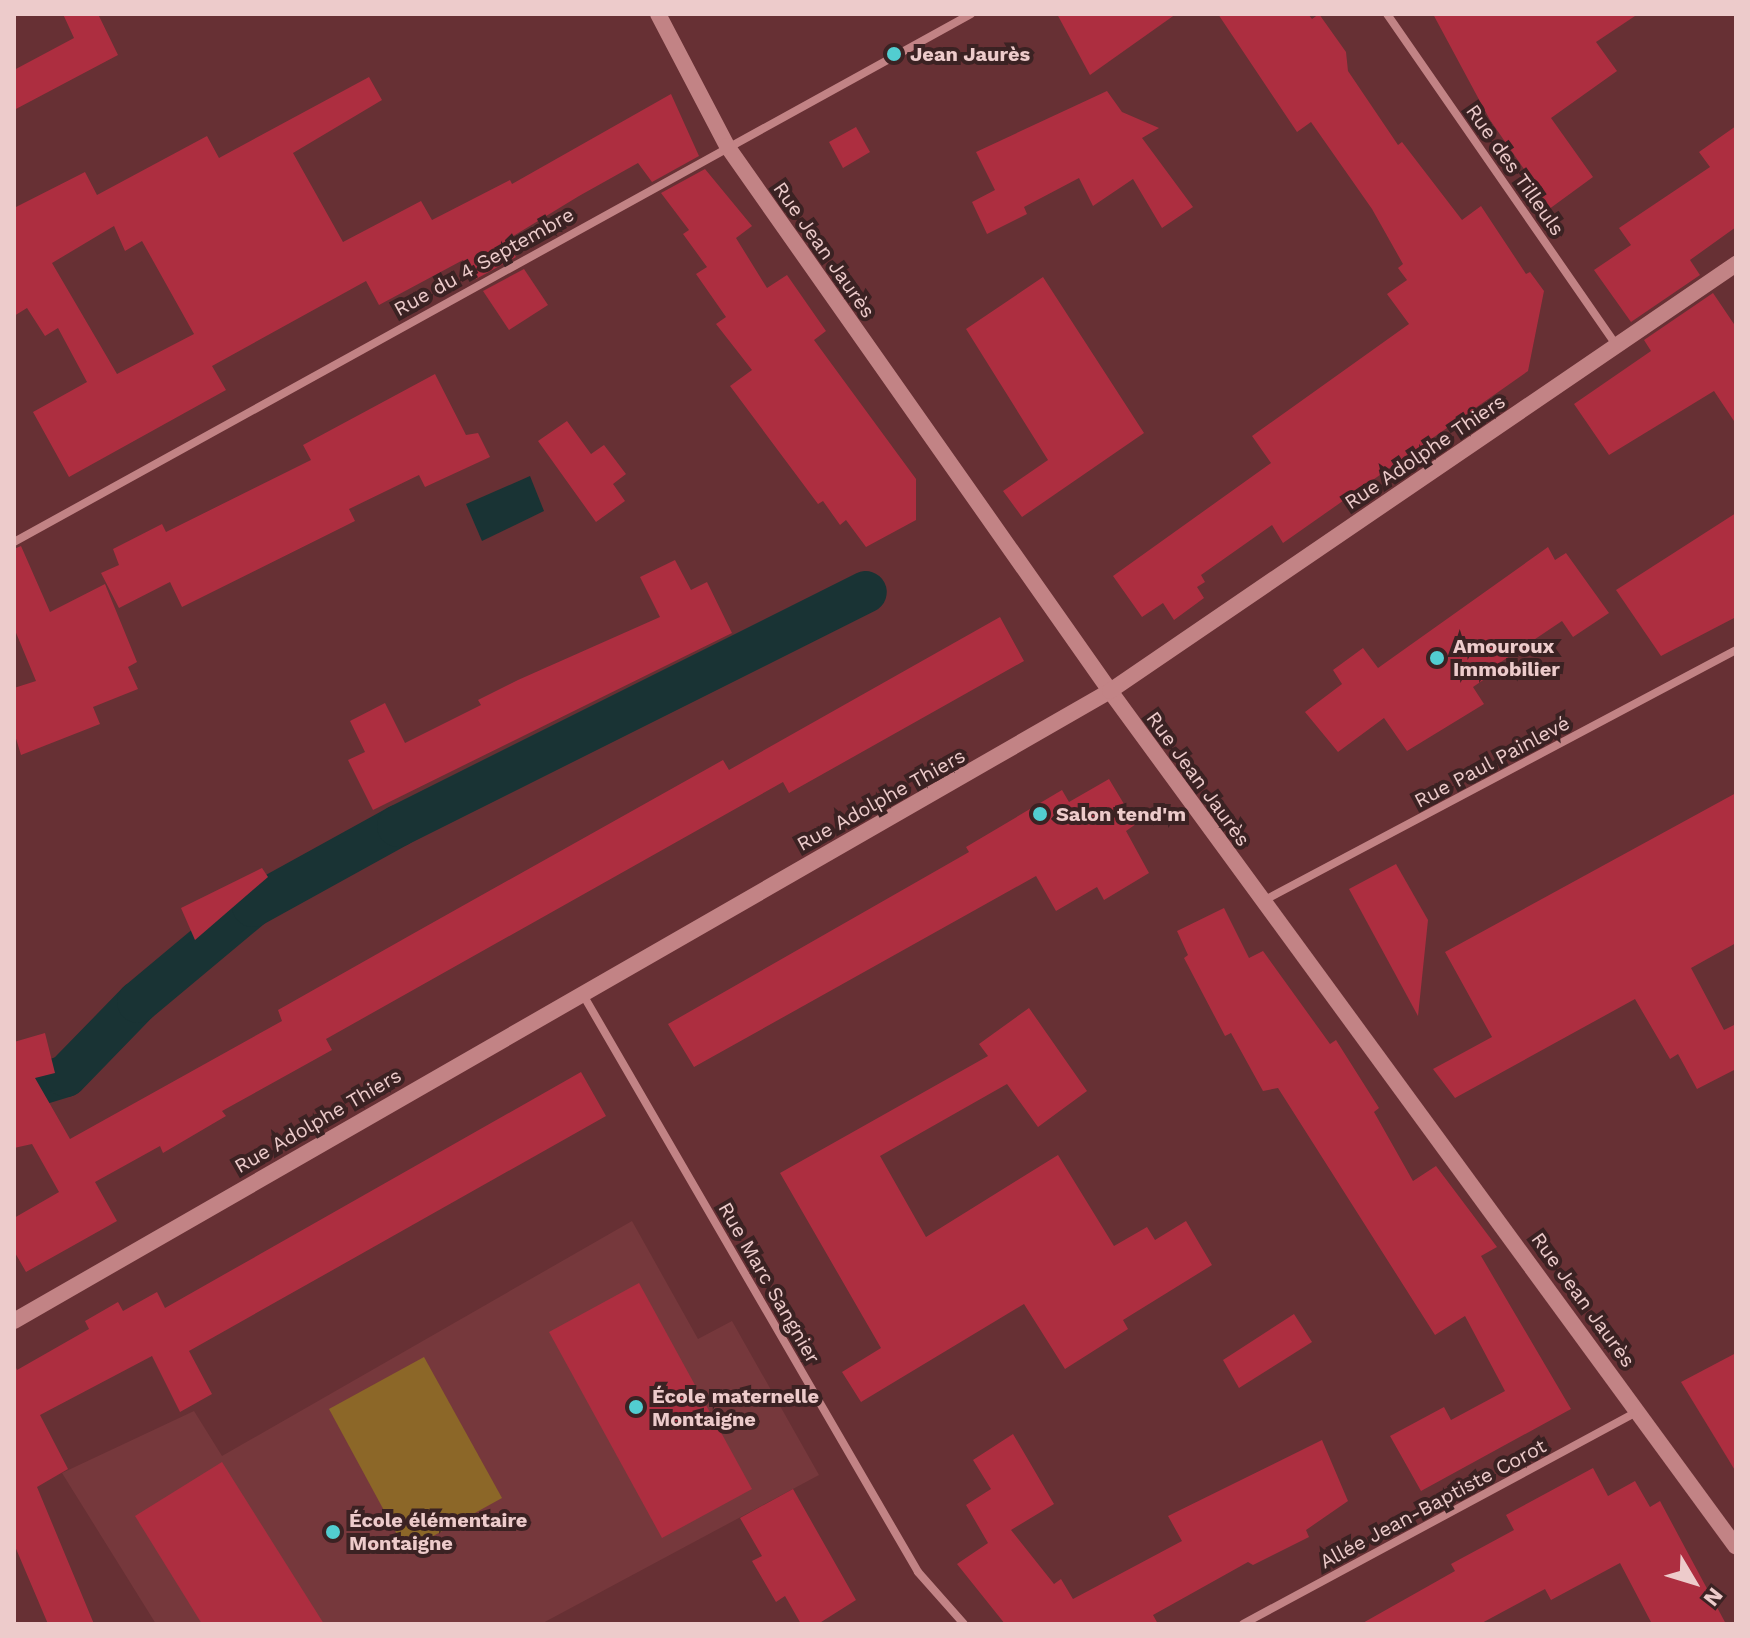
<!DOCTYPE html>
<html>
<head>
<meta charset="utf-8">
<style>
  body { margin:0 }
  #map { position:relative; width:1750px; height:1638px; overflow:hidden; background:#673034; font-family:"Work Sans",sans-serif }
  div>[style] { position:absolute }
  .built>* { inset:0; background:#76383c }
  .green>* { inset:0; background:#8c6728 }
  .water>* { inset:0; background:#193334 }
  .canal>* { height:42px; margin:-21px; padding:0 21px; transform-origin:21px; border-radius:21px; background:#193334 }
  .building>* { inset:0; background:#ad2e40 }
  .street>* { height:8px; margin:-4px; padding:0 4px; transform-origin:4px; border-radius:4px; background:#c28385 }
  .secondary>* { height:16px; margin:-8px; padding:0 8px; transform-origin:8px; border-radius:8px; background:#c28385 }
  .dots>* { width:22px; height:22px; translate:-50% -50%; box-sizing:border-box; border:4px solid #3b2223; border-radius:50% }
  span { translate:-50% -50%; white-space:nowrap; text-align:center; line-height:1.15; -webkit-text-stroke:8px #3b2223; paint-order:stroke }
  .poi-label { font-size:20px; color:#edcbcb; font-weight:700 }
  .left { translate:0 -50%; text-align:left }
  .street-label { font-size:20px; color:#edcbcb }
  .frame { position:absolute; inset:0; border:16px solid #edcbcb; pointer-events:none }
  .north { position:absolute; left:1654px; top:1542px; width:80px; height:80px; -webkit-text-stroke:6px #3b2223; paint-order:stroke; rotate:128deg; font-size:22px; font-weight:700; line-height:32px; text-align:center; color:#edcbcb }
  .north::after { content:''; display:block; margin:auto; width:28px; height:36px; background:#edcbcb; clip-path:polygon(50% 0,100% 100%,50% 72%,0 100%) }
</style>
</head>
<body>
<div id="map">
  <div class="built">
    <i style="clip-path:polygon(632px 1221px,698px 1339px,732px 1321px,819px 1475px,541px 1624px,156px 1624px,62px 1473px,194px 1411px,222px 1456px)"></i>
  </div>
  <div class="green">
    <i style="clip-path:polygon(424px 1357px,502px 1498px,406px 1551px,329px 1409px)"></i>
  </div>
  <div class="water">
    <i style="clip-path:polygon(530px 476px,544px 511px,482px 541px,466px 504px)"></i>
  </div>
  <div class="canal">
    <i style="left:14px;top:1092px;width:54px;rotate:-17.1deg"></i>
    <i style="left:66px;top:1076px;width:103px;rotate:-45.8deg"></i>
    <i style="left:138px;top:1002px;width:150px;rotate:-39.9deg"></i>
    <i style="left:253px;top:906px;width:166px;rotate:-28.9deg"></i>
    <i style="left:398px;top:826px;width:523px;rotate:-26.57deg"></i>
  </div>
  <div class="building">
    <i style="clip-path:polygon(63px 14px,98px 14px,118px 55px,14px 110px,14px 70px,74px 38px)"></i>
    <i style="clip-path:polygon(1057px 14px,1176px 14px,1090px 75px)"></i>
    <i style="clip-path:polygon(1218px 14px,1308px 14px,1312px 19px,1319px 14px,1346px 52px,1348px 71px,1398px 145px,1402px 142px,1462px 220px,1481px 206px,1526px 274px,1530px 272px,1544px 291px,1528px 371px,1283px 543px,1272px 525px,1201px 575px,1205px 582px,1197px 587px,1204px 598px,1174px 620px,1163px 603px,1142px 617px,1113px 576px,1271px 463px,1252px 436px,1409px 324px,1387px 294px,1407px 280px,1398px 268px,1403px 264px,1372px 209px,1311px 122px,1297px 132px)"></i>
    <i style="clip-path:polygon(1433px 14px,1638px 14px,1596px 42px,1617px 71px,1551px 118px,1593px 177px,1541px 215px,1520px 176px,1526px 172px,1490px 120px)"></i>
    <i style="clip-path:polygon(evenodd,369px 77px,382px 100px,293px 153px,343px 242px,421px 201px,432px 220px,510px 180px,512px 184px,671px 94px,699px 156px,652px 182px,638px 163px,579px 196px,505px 241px,516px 257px,476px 279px,463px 260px,379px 305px,366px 281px,212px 366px,226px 390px,69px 477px,33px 412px,87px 382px,58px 328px,45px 336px,27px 308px,14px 316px,14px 208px,85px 172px,97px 195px,207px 136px,219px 158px,369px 77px,114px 226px,125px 251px,142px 241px,194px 334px,117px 374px,52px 263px,114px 226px)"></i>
    <i style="clip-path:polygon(1107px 91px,1122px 112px,1159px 128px,1142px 138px,1193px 207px,1162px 228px,1133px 179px,1093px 206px,1079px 178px,1024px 207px,1027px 214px,987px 234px,972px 202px,995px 190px,976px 152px)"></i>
    <i style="clip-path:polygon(1736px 126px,1736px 227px,1690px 260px,1700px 275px,1631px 322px,1594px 270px,1631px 245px,1619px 228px,1710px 167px,1699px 152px)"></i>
    <i style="clip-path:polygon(856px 127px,870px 152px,843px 168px,829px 142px)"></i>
    <i style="clip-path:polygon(705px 169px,752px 226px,736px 238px,767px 288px,787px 275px,826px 331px,814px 340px,916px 479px,916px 520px,866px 547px,846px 520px,840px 525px,823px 501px,818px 504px,730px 386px,752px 370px,716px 324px,726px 317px,696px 274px,707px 267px,683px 234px,689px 230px,661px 193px)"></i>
    <i style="clip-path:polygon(524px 269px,548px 305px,509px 330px,483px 291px)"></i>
    <i style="clip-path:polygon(1043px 277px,1144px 433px,1022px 517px,1003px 491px,1048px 460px,966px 329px)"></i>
    <i style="clip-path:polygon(1713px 293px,1736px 327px,1736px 424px,1714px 391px,1609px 455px,1574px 404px,1651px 351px,1644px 340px)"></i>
    <i style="clip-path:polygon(435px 374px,466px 435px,478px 433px,490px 457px,425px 487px,419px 475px,349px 509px,355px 521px,182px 607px,170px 582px,119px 608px,101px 573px,119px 565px,113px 549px,162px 524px,166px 532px,311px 460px,303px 445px)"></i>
    <i style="clip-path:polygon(567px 421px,591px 454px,604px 445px,626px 474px,613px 484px,625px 501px,596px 522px,538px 441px)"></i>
    <i style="clip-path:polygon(1736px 513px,1736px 617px,1661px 656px,1616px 590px)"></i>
    <i style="clip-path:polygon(21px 546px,50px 612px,105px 584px,137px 662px,128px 667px,138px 689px,93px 707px,100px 724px,21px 755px,14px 732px,14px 688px,36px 681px,14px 628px,14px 549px)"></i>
    <i style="clip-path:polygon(1548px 547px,1555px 560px,1566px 553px,1609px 613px,1573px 637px,1562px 621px,1492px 668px,1495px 672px,1473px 687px,1484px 704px,1407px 751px,1384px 718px,1338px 752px,1305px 712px,1342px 684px,1333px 670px,1363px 648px,1378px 668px)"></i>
    <i style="clip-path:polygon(675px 560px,691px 590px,707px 582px,732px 633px,373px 810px,348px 760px,365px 752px,350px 721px,385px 703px,405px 743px,481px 705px,478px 700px,518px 680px,660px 617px,640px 577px)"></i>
    <i style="clip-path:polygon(1000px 617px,1024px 661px,789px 793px,783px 782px,326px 1039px,332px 1050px,222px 1111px,226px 1116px,163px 1153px,160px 1146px,95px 1182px,117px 1221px,26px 1272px,14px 1251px,14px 1218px,59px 1192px,32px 1144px,14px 1148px,14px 1042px,45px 1033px,55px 1073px,35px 1078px,70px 1139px,282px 1021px,278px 1010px,416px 932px,723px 760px,729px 770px)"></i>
    <i style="clip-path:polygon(1109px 779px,1136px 824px,1126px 831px,1149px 873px,1104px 900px,1097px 887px,1056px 911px,1036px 876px,694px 1067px,668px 1024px,969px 852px,966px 847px,1062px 790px,1069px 802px)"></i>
    <i style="clip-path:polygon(1736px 793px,1736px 943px,1691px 968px,1724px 1030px,1736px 1024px,1736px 1069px,1697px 1089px,1678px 1054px,1670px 1059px,1635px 999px,1455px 1098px,1433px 1069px,1492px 1037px,1445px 952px)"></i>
    <i style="clip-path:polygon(1396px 864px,1428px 920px,1418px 1016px,1349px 889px)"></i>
    <i style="clip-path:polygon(262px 868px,268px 877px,195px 940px,181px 908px)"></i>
    <i style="clip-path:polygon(1224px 908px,1249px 958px,1263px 951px,1330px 1044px,1336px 1040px,1379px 1108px,1374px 1112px,1413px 1181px,1436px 1166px,1497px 1247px,1481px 1256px,1571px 1409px,1421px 1491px,1390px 1436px,1444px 1407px,1451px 1420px,1505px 1391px,1465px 1316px,1435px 1335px,1278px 1088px,1263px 1091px,1231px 1033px,1225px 1036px,1184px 958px,1188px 955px,1177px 931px)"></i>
    <i style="clip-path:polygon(1029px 1008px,1087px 1091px,1038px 1127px,1007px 1084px,880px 1156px,926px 1237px,1058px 1155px,1114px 1246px,1147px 1227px,1155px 1240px,1186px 1221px,1212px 1265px,1123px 1320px,1128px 1329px,1065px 1369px,1024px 1304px,861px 1402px,842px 1372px,881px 1348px,780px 1173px,988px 1056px,979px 1044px)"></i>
    <i style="clip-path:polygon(581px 1072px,606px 1116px,189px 1351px,212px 1394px,180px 1412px,152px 1356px,40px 1415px,68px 1469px,37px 1487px,94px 1624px,48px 1624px,14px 1544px,14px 1363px,17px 1370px,89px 1329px,85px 1321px,118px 1302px,123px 1311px,157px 1292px,165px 1308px)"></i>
    <i style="clip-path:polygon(639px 1283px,752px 1489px,662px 1538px,549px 1332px)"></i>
    <i style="clip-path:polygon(1294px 1314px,1312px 1342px,1239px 1388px,1223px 1360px)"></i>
    <i style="clip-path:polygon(1736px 1353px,1736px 1472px,1681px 1382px)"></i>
    <i style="clip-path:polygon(1013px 1434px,1054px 1504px,1011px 1530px,1054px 1584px,1061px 1579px,1073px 1599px,1182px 1541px,1168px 1516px,1322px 1440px,1348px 1501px,1306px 1530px,1309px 1537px,1253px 1565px,1248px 1562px,1153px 1615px,1158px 1624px,1005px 1624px,957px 1564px,988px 1543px,966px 1505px,991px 1489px,973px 1460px)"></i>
    <i style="clip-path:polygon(222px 1462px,324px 1624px,202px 1624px,135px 1516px)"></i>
    <i style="clip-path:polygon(1593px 1468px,1608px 1496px,1635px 1481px,1650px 1507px,1660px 1501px,1726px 1624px,1652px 1624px,1620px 1563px,1551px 1600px,1545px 1589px,1480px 1624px,1361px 1624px,1455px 1571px,1451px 1564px,1514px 1530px,1506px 1515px)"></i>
    <i style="clip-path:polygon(793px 1489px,856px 1600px,818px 1624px,801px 1624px,785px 1596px,776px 1602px,752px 1561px,762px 1556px,740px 1518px)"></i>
  </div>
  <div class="street">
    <i style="left:1387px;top:14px;width:402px;rotate:55.3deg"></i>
    <i style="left:14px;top:542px;width:1093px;rotate:-28.89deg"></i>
    <i style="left:1263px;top:901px;width:535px;rotate:-27.95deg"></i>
    <i style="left:582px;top:993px;width:669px;rotate:59.87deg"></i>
    <i style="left:918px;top:1572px;width:69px;rotate:48.5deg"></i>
    <i style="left:1243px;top:1624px;width:447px;rotate:-28.3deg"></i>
  </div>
  <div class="secondary">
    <i style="left:658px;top:14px;width:149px;rotate:62.4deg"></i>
    <i style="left:727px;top:146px;width:666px;rotate:54.9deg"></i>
    <i style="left:1110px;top:691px;width:1060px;rotate:53.82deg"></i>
    <i style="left:14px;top:1321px;width:1264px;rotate:-29.89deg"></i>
    <i style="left:1110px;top:691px;width:758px;rotate:-34.3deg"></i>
  </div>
  <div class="dots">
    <i style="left:894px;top:54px;background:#52cdd0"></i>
    <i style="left:1437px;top:658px;background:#52cdd0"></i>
    <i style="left:1040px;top:814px;background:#52cdd0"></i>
    <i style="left:636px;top:1407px;background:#52cdd0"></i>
    <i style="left:333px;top:1532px;background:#52cdd0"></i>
  </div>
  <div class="poi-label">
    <span class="left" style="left:910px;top:54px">Jean Jaurès</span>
    <span class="left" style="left:1453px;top:658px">Amouroux<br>Immobilier</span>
    <span class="left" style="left:1056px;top:814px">Salon tend'm</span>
    <span class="left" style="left:652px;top:1408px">École maternelle<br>Montaigne</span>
    <span class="left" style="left:349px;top:1532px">École élémentaire<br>Montaigne</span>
  </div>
  <div class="street-label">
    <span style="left:1515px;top:170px;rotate:55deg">Rue des Tilleuls</span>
    <span style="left:824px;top:250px;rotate:55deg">Rue Jean Jaurès</span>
    <span style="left:484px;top:262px;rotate:-29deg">Rue du 4 Septembre</span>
    <span style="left:1425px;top:452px;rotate:-34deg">Rue Adolphe Thiers</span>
    <span style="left:1492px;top:762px;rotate:-28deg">Rue Paul Painlevé</span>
    <span style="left:1198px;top:779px;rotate:54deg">Rue Jean Jaurès</span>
    <span style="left:881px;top:800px;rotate:-29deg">Rue Adolphe Thiers</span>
    <span style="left:318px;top:1121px;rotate:-30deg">Rue Adolphe Thiers</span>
    <span style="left:769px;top:1283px;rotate:60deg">Rue Marc Sangnier</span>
    <span style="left:1583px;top:1300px;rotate:54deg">Rue Jean Jaurès</span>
    <span style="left:1433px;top:1504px;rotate:-28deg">Allée Jean-Baptiste Corot</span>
  </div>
  <div class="frame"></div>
  <div class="north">N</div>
</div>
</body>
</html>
